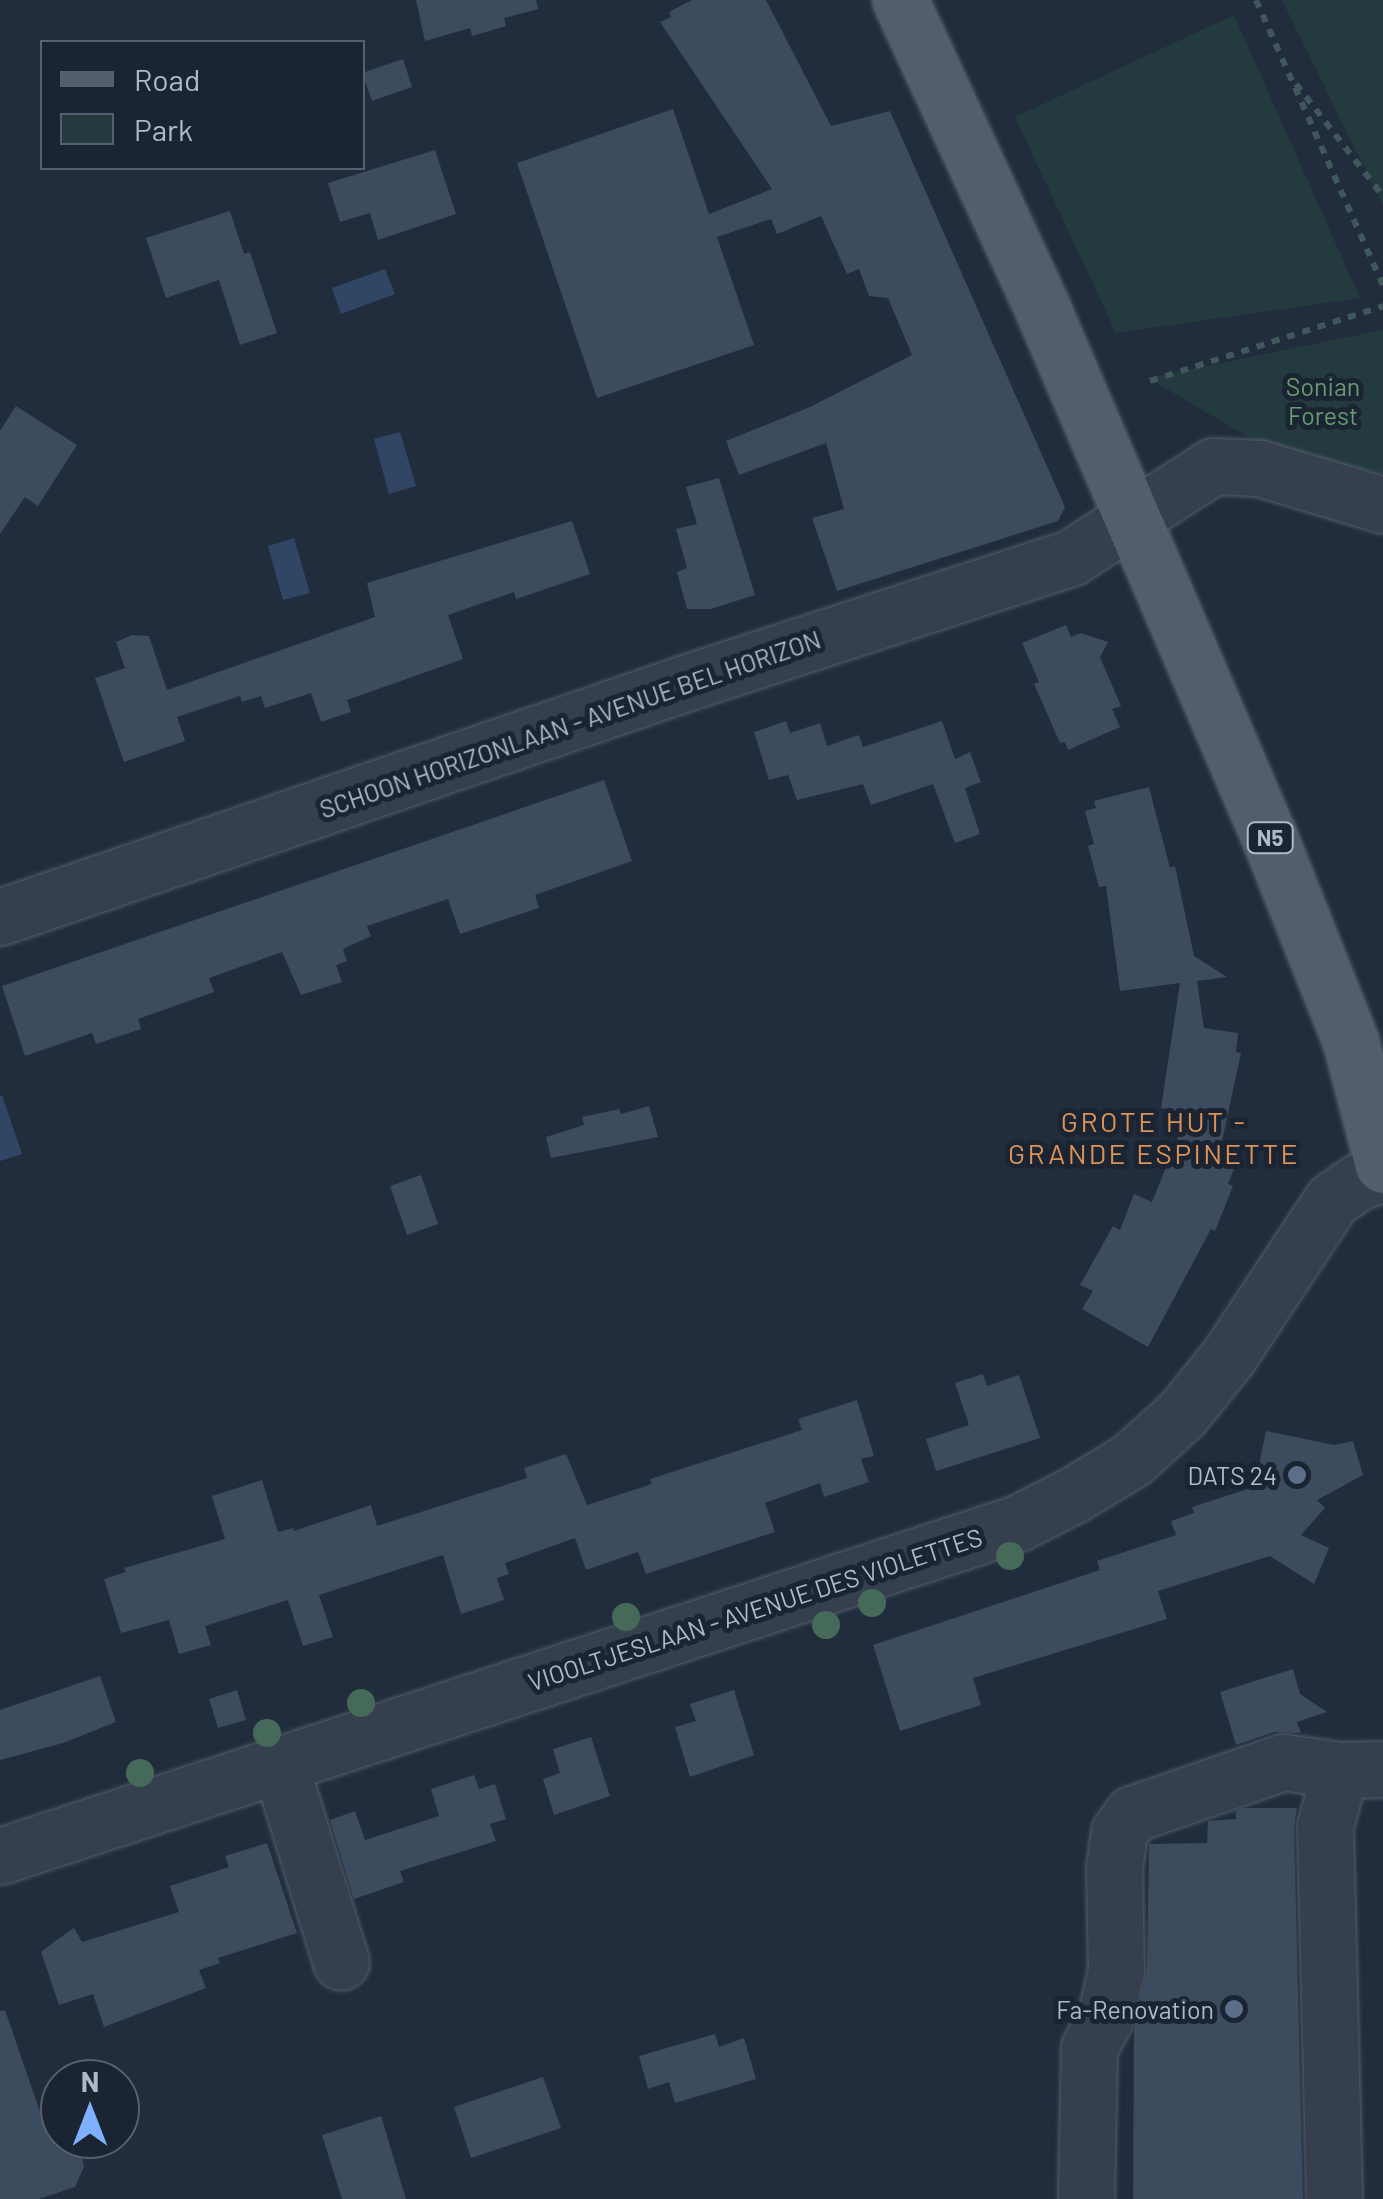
<!DOCTYPE html>
<html>
<head>
<meta charset="utf-8">
<style>
  body { margin:0 }
  #map { position:relative; width:1383px; height:2199px; overflow:hidden; background:#212d3d; font-family:Barlow,sans-serif }
  div>[style] { position:absolute }
  .green>* { inset:0; background:#233b3e }
  .water>* { inset:0; background:#314664 }
  .building>* { inset:0; background:#3c4b5d }
  .path>* { height:6px; margin-top:-3px; transform-origin:0; background:repeating-linear-gradient(90deg,#40585b 0 8px,transparent 0 16px) }
  .roads { filter:drop-shadow(0 0 2px #535c6b) drop-shadow(0 0 2px #535c6b) }
  .minor>* { height:55px; margin:-27.5px; padding:0 27.5px; transform-origin:27.5px; border-radius:27.5px; background:#353f4d }
  .major>* { height:55px; margin:-27.5px; padding:0 27.5px; transform-origin:27.5px; border-radius:27.5px; background:#525e6d }
  .trees>* { width:28px; height:28px; margin:-14px; border-radius:50%; background:#466a5a }
  .dots>* { width:28px; height:28px; translate:-50% -50%; box-sizing:border-box; border:5px solid #1a2432; border-radius:50% }
  span { translate:-50% -50%; white-space:nowrap; text-align:center; line-height:1.15; -webkit-text-stroke:10px #1a2432; paint-order:stroke }
  .shield-label span { padding:2px 8px; background:#1a2432; border:2px solid; border-radius:8px; -webkit-text-stroke-width:0 }
  .shield-label { font-size:22px; color:#b0b9c9; font-weight:700 }
  .park-label { font-size:25px; color:#659c72 }
  .street-label { font-size:25px; color:#b0b9c9 }
  .poi-label { font-size:25px; color:#b0b9c9 }
  .right { translate:-100% -50%; text-align:right }
  .neighbourhood-label { font-size:28px; color:#dd9257; letter-spacing:2.5px }
  .legend { position:absolute; left:40px; top:40px; width:325px; height:130px; box-sizing:border-box; background:#1a2432; border:2px solid #56606e; margin:0; padding:12px 18px; list-style:none; font-size:30px; color:#b0b9c9 }
  .legend li { display:flex; align-items:center; gap:20px; height:50px }
  .legend b { width:50px; border:2px solid #56606e }
  .north { position:absolute; left:40px; top:2059px; width:100px; height:100px; box-sizing:border-box; background:#1a2432; border:2px solid #56606e; border-radius:50%; rotate:0deg; font-size:28px; font-weight:700; line-height:40px; text-align:center; color:#b0b9c9 }
  .north::after { content:''; display:block; margin:auto; width:35px; height:45px; background:#7fb0ff; clip-path:polygon(50% 0,100% 100%,50% 72%,0 100%) }
</style>
</head>
<body>
<div id="map">
  <div class="green">
    <i style="clip-path:polygon(1282px 0,1383px 0,1383px 206px)"></i>
    <i style="clip-path:polygon(1234px 15px,1360px 298px,1116px 333px,1015px 117px)"></i>
    <i style="clip-path:polygon(1383px 330px,1383px 474px,1267px 448px,1148px 378px)"></i>
  </div>
  <div class="water">
    <i style="clip-path:polygon(385px 269px,395px 294px,341px 314px,332px 288px)"></i>
    <i style="clip-path:polygon(400px 432px,416px 486px,389px 494px,374px 439px)"></i>
    <i style="clip-path:polygon(294px 538px,310px 593px,283px 600px,268px 546px)"></i>
    <i style="clip-path:polygon(2px 1095px,22px 1154px,0 1161px,0 1096px)"></i>
  </div>
  <div class="building">
    <i style="clip-path:polygon(416px 0,536px 0,538px 9px,504px 18px,506px 26px,472px 36px,470px 28px,425px 41px)"></i>
    <i style="clip-path:polygon(692px 0,766px 0,831px 126px,890px 111px,1065px 507px,1058px 521px,837px 591px,812px 518px,844px 509px,826px 443px,739px 475px,726px 441px,810px 407px,912px 355px,888px 298px,869px 296px,859px 269px,847px 274px,821px 216px,777px 234px,771px 219px,717px 237px,754px 345px,597px 398px,517px 163px,673px 109px,709px 214px,772px 189px,660px 22px,671px 17px,669px 12px)"></i>
    <i style="clip-path:polygon(403px 59px,412px 87px,372px 101px,362px 73px)"></i>
    <i style="clip-path:polygon(435px 150px,456px 214px,378px 240px,370px 213px,340px 222px,328px 183px)"></i>
    <i style="clip-path:polygon(230px 211px,244px 254px,250px 252px,277px 333px,240px 345px,219px 280px,166px 298px,146px 238px)"></i>
    <i style="clip-path:polygon(16px 406px,77px 445px,38px 506px,25px 497px,0 534px,0 431px)"></i>
    <i style="clip-path:polygon(719px 478px,755px 595px,711px 609px,687px 609px,677px 572px,687px 568px,676px 529px,697px 524px,686px 487px)"></i>
    <i style="clip-path:polygon(572px 521px,590px 574px,516px 599px,514px 592px,448px 615px,463px 659px,347px 700px,351px 712px,321px 722px,311px 693px,265px 708px,261px 696px,242px 702px,240px 696px,177px 717px,185px 741px,124px 762px,95px 678px,125px 668px,116px 642px,132px 635px,149px 636px,167px 690px,375px 617px,367px 583px)"></i>
    <i style="clip-path:polygon(1066px 625px,1071px 637px,1081px 633px,1108px 642px,1100px 657px,1121px 706px,1112px 709px,1120px 727px,1068px 750px,1065px 742px,1060px 743px,1034px 684px,1039px 682px,1022px 643px)"></i>
    <i style="clip-path:polygon(786px 721px,790px 733px,820px 723px,827px 746px,859px 735px,863px 747px,942px 721px,955px 759px,970px 752px,981px 782px,965px 788px,980px 834px,955px 843px,933px 784px,871px 805px,863px 784px,797px 800px,788px 775px,769px 780px,754px 732px)"></i>
    <i style="clip-path:polygon(604px 780px,632px 861px,535px 895px,539px 908px,460px 934px,448px 899px,367px 926px,371px 936px,343px 949px,347px 961px,336px 965px,342px 982px,301px 995px,282px 952px,209px 978px,214px 992px,138px 1019px,141px 1029px,96px 1044px,92px 1033px,25px 1056px,2px 986px)"></i>
    <i style="clip-path:polygon(1149px 787px,1170px 868px,1175px 866px,1194px 956px,1227px 977px,1197px 981px,1204px 1028px,1238px 1033px,1236px 1052px,1241px 1053px,1218px 1160px,1235px 1166px,1228px 1184px,1233px 1186px,1215px 1231px,1211px 1229px,1148px 1347px,1082px 1309px,1093px 1291px,1080px 1285px,1113px 1226px,1120px 1230px,1134px 1194px,1152px 1202px,1188px 1113px,1161px 1108px,1180px 983px,1120px 991px,1106px 886px,1099px 887px,1088px 846px,1094px 844px,1085px 811px,1096px 808px,1094px 801px)"></i>
    <i style="clip-path:polygon(649px 1106px,658px 1137px,551px 1158px,546px 1137px,584px 1125px,582px 1117px,619px 1109px,621px 1114px)"></i>
    <i style="clip-path:polygon(421px 1175px,438px 1224px,407px 1235px,390px 1186px)"></i>
    <i style="clip-path:polygon(983px 1374px,987px 1386px,1019px 1375px,1040px 1438px,936px 1471px,926px 1439px,969px 1425px,955px 1383px)"></i>
    <i style="clip-path:polygon(857px 1400px,874px 1456px,861px 1459px,869px 1482px,824px 1497px,820px 1483px,765px 1503px,775px 1532px,646px 1574px,638px 1552px,586px 1570px,575px 1538px,505px 1563px,509px 1574px,497px 1578px,504px 1600px,461px 1614px,443px 1555px,319px 1595px,333px 1637px,303px 1646px,288px 1600px,205px 1626px,211px 1645px,179px 1654px,169px 1620px,121px 1633px,104px 1579px,126px 1572px,124px 1568px,225px 1539px,212px 1496px,262px 1480px,278px 1532px,293px 1528px,294px 1531px,371px 1505px,377px 1526px,527px 1478px,524px 1468px,566px 1454px,587px 1505px,652px 1484px,650px 1479px,802px 1430px,798px 1419px)"></i>
    <i style="clip-path:polygon(1266px 1431px,1334px 1445px,1353px 1441px,1363px 1475px,1317px 1500px,1325px 1508px,1301px 1535px,1329px 1548px,1314px 1584px,1270px 1556px,1158px 1591px,1167px 1619px,973px 1678px,981px 1705px,900px 1731px,873px 1645px,1100px 1570px,1097px 1561px,1176px 1535px,1171px 1521px,1194px 1513px,1192px 1507px,1263px 1484px,1260px 1459px)"></i>
    <i style="clip-path:polygon(1293px 1669px,1300px 1694px,1327px 1712px,1297px 1722px,1301px 1733px,1274px 1732px,1236px 1745px,1220px 1692px)"></i>
    <i style="clip-path:polygon(100px 1676px,116px 1722px,63px 1743px,0 1760px,0 1710px)"></i>
    <i style="clip-path:polygon(237px 1690px,246px 1720px,218px 1728px,209px 1699px)"></i>
    <i style="clip-path:polygon(734px 1690px,754px 1755px,690px 1777px,675px 1727px,696px 1721px,690px 1704px)"></i>
    <i style="clip-path:polygon(591px 1737px,610px 1796px,554px 1815px,543px 1779px,560px 1773px,553px 1749px)"></i>
    <i style="clip-path:polygon(474px 1775px,479px 1789px,495px 1784px,506px 1819px,490px 1824px,496px 1841px,400px 1871px,404px 1882px,354px 1899px,330px 1820px,355px 1811px,365px 1840px,439px 1816px,431px 1789px)"></i>
    <i style="clip-path:polygon(1244px 1808px,1297px 1808px,1294px 1827px,1303px 2199px,1133px 2199px,1134px 2030px,1147px 1971px,1149px 1844px,1207px 1843px,1208px 1821px,1236px 1819px,1236px 1811px)"></i>
    <i style="clip-path:polygon(267px 1843px,297px 1933px,218px 1958px,220px 1963px,199px 1970px,206px 1988px,104px 2027px,93px 1994px,59px 2005px,41px 1952px,54px 1942px,74px 1928px,82px 1942px,179px 1912px,170px 1886px,229px 1867px,225px 1856px)"></i>
    <i style="clip-path:polygon(5px 2010px,49px 2138px,58px 2135px,62px 2145px,81px 2153px,84px 2167px,75px 2187px,39px 2199px,0 2199px,0 2011px)"></i>
    <i style="clip-path:polygon(715px 2034px,719px 2047px,744px 2038px,756px 2079px,675px 2103px,669px 2082px,648px 2089px,639px 2056px)"></i>
    <i style="clip-path:polygon(543px 2077px,561px 2128px,471px 2158px,454px 2107px)"></i>
    <i style="clip-path:polygon(381px 2116px,406px 2199px,342px 2199px,322px 2135px)"></i>
  </div>
  <div class="path">
    <i style="left:1256px;top:0;width:312px;rotate:66deg"></i>
    <i style="left:1296px;top:84px;width:142px;rotate:52.2deg"></i>
    <i style="left:1150px;top:381px;width:245px;rotate:-17.8deg"></i>
  </div>
  <div class="roads">
    <div class="minor">
      <i style="left:0;top:917px;width:721px;rotate:-18.86deg"></i>
      <i style="left:682px;top:684px;width:410px;rotate:-18deg"></i>
      <i style="left:1072px;top:557px;width:168px;rotate:-32.8deg"></i>
      <i style="left:1213px;top:466px;width:46px;rotate:2.5deg"></i>
      <i style="left:1259px;top:468px;width:129px;rotate:16.6deg"></i>
      <i style="left:280px;top:1765px;width:206px;rotate:72.8deg"></i>
      <i style="left:0;top:1856px;width:1071px;rotate:-18.11deg"></i>
      <i style="left:1018px;top:1523px;width:64px;rotate:-27deg"></i>
      <i style="left:1075px;top:1494px;width:66px;rotate:-31.3deg"></i>
      <i style="left:1131px;top:1460px;width:67px;rotate:-42deg"></i>
      <i style="left:1181px;top:1415px;width:75px;rotate:-51deg"></i>
      <i style="left:1228px;top:1357px;width:188px;rotate:-56.5deg"></i>
      <i style="left:1332px;top:1200px;width:32px;rotate:-35deg"></i>
      <i style="left:1358px;top:1182px;width:26px;rotate:-18deg"></i>
      <i style="left:1086px;top:2199px;width:151px;rotate:-88.9deg"></i>
      <i style="left:1089px;top:2048px;width:34px;rotate:-62deg"></i>
      <i style="left:1105px;top:2018px;width:48px;rotate:-76.8deg"></i>
      <i style="left:1116px;top:1971px;width:103px;rotate:-91.1deg"></i>
      <i style="left:1114px;top:1868px;width:36px;rotate:-82deg"></i>
      <i style="left:1119px;top:1832px;width:22px;rotate:-54deg"></i>
      <i style="left:1132px;top:1814px;width:160px;rotate:-19deg"></i>
      <i style="left:1283px;top:1762px;width:58px;rotate:8deg"></i>
      <i style="left:1340px;top:1770px;width:43px;rotate:-1.3deg"></i>
      <i style="left:1334px;top:2199px;width:373px;rotate:-91.4deg"></i>
      <i style="left:1325px;top:1826px;width:58px;rotate:-75deg"></i>
    </div>
    <div class="major">
      <i style="left:900px;top:0;width:341px;rotate:65.2deg"></i>
      <i style="left:1043px;top:310px;width:576px;rotate:66.78deg"></i>
      <i style="left:1270px;top:839px;width:219px;rotate:68.3deg"></i>
      <i style="left:1351px;top:1043px;width:126px;rotate:75.3deg"></i>
    </div>
  </div>
  <div class="trees">
    <i style="left:1010px;top:1556px"></i>
    <i style="left:872px;top:1603px"></i>
    <i style="left:626px;top:1617px"></i>
    <i style="left:826px;top:1625px"></i>
    <i style="left:361px;top:1703px"></i>
    <i style="left:267px;top:1733px"></i>
    <i style="left:140px;top:1773px"></i>
  </div>
  <div class="dots">
    <i style="left:1297px;top:1475px;background:#5c6f8a"></i>
    <i style="left:1234px;top:2009px;background:#5c6f8a"></i>
  </div>
  <div class="shield-label">
    <span style="left:1270px;top:838px">N5</span>
  </div>
  <div class="park-label">
    <span style="left:1323px;top:401px">Sonian<br>Forest</span>
  </div>
  <div class="street-label">
    <span style="left:570px;top:724px;rotate:-19deg">SCHOON HORIZONLAAN - AVENUE BEL HORIZON</span>
    <span style="left:755px;top:1609px;rotate:-18deg">VIOOLTJESLAAN - AVENUE DES VIOLETTES</span>
  </div>
  <div class="poi-label">
    <span class="right" style="left:1277px;top:1475px">DATS 24</span>
    <span class="right" style="left:1214px;top:2009px">Fa-Renovation</span>
  </div>
  <div class="neighbourhood-label">
    <span style="left:1154px;top:1137px">GROTE HUT -<br>GRANDE ESPINETTE</span>
  </div>
  <ul class="legend">
  <li><b style="height:12px;background:#525e6d"></b>Road</li>
  <li><b style="height:28px;background:#233b3e"></b>Park</li>
  </ul>
  <div class="north">N</div>
</div>
</body>
</html>
